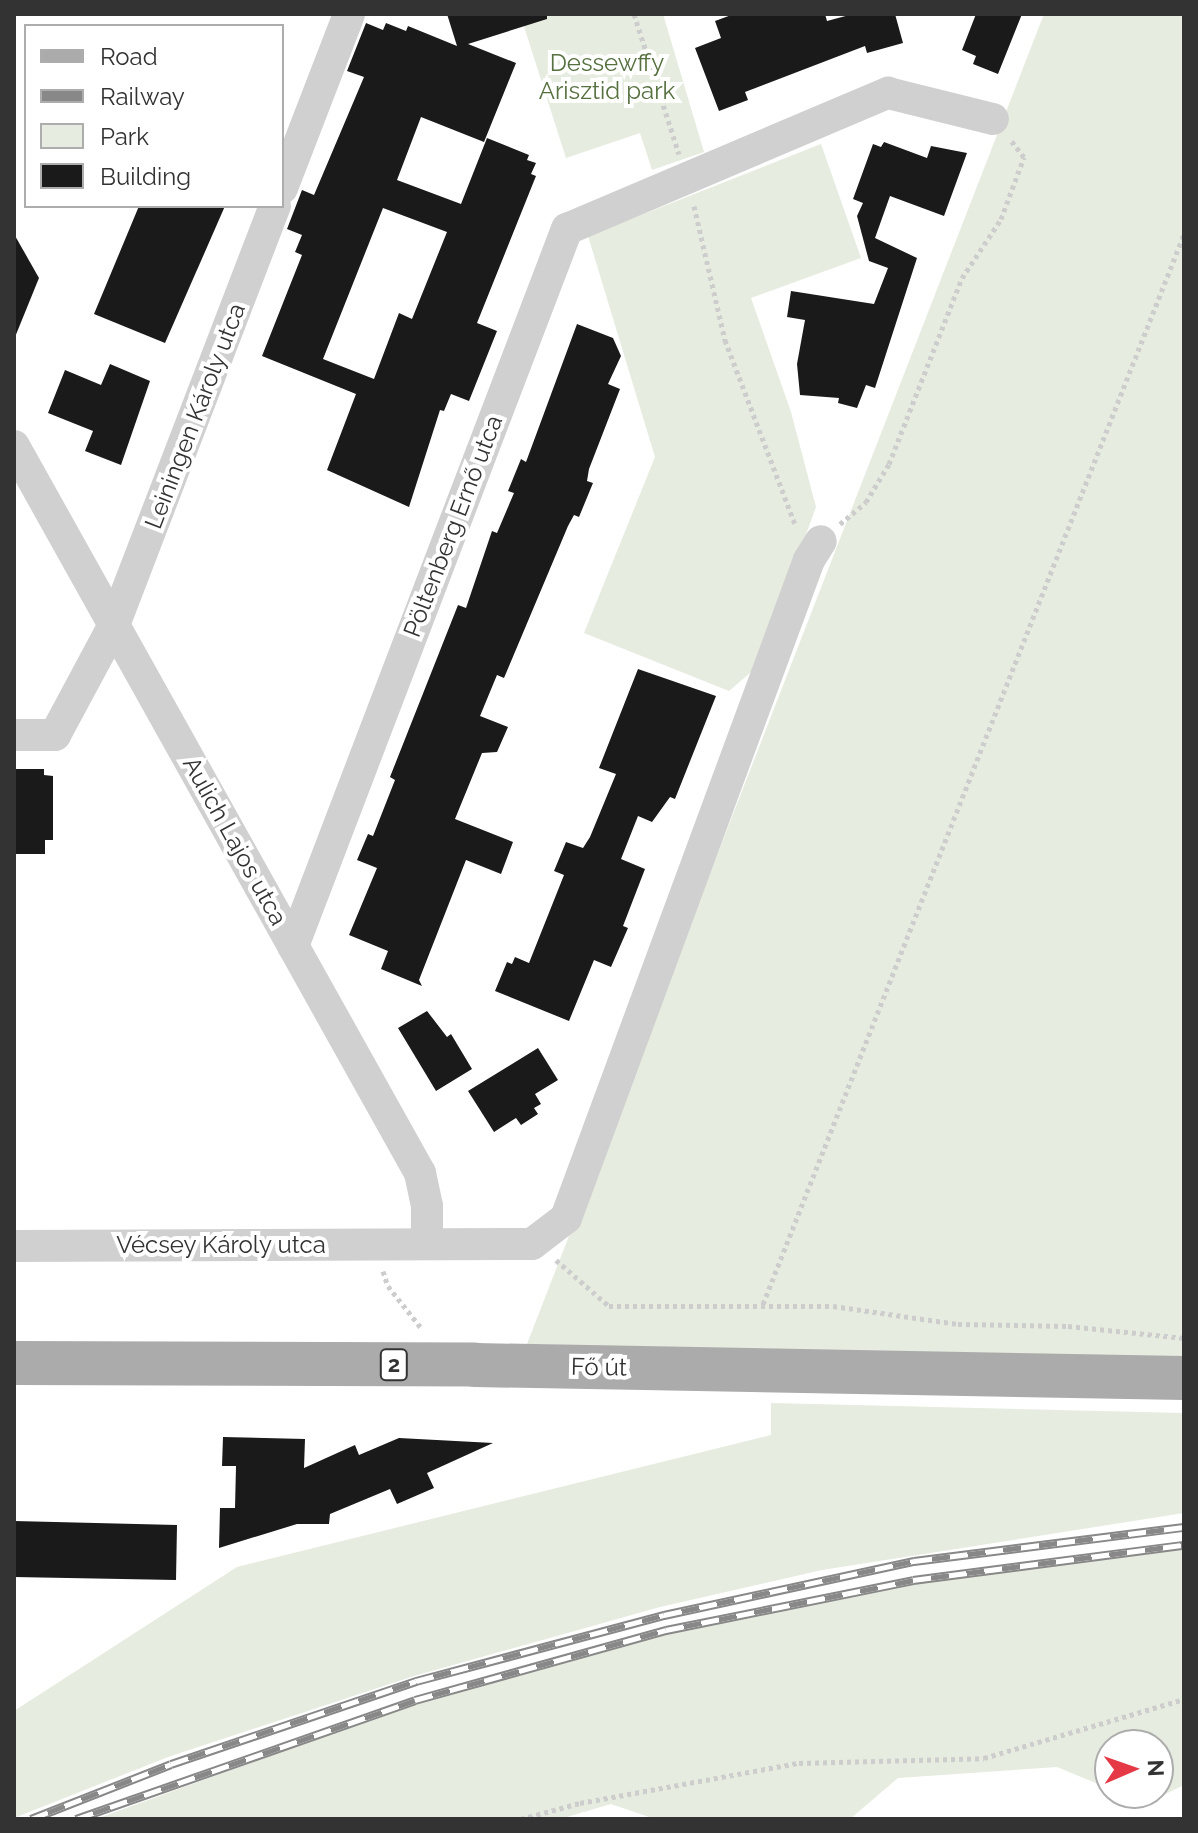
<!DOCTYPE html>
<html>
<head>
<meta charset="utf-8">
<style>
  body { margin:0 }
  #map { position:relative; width:1198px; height:1833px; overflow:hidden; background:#fff; font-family:Raleway,sans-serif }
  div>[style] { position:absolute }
  .green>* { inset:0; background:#e6ecdf }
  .building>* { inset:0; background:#1a1a1a }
  .path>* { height:5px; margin-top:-2.5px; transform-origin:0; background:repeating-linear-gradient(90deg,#cdcdcd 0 4px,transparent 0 8px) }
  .minor>* { height:32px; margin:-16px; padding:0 16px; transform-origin:16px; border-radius:16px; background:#d0d0d0 }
  .primary>* { height:44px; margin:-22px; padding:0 22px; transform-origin:22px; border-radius:22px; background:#ababab }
  .rail>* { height:9px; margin-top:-4.5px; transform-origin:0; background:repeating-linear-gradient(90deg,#fff 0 18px,#888 0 36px); box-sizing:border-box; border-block:2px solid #888 }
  span { translate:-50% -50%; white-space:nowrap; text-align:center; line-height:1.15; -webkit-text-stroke:8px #fff; paint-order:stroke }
  .shield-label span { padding:2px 6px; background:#fff; border:2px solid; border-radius:6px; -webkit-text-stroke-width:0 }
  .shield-label { font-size:22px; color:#333; font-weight:700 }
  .park-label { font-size:24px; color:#56703f }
  .street-label { font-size:24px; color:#333 }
  .frame { position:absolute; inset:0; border:16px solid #333; pointer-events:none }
  .legend { position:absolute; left:24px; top:24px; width:260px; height:184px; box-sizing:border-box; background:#fff; border:2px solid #adadad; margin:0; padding:10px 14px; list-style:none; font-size:24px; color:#333 }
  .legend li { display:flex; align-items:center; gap:16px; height:40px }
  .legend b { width:40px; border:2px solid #adadad }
  .north { position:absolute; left:1094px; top:1729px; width:80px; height:80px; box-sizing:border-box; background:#fff; border:2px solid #adadad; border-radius:50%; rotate:88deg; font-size:22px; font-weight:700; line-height:32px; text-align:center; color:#333 }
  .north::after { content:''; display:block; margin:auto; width:28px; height:36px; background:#e63946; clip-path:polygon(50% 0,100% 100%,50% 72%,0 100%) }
</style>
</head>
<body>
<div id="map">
  <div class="green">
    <i style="clip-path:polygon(520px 14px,663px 14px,704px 152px,652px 170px,640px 133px,566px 158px)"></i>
    <i style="clip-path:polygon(1044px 14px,1184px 14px,1184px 1362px,527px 1344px)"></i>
    <i style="clip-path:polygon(821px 144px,861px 258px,751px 298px,791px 412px,816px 507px,758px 666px,729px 691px,584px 633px,655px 457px,588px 236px)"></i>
    <i style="clip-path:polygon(771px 1403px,1184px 1413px,1184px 1513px,822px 1570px,660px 1607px,414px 1676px,168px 1757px,14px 1818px,14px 1711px,237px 1567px,771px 1435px)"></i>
    <i style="clip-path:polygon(1184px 1549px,1184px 1785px,1145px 1804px,1120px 1793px,1158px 1793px,1158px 1745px,1110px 1745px,1110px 1789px,1057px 1767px,898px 1778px,850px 1819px,655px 1819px,611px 1804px,560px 1819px,96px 1819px,416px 1703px,666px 1634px,914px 1583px)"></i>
  </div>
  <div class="building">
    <i style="clip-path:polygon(evenodd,447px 14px,547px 14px,547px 19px,468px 44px,516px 63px,484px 142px,421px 117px,397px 180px,461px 204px,487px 138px,529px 155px,527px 160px,536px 163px,531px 174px,536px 176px,477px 323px,497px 331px,469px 401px,451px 394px,444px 411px,440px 410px,409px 507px,327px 470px,356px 394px,262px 356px,302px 255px,295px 252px,302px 235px,287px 229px,302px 190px,314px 195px,364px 77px,347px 71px,366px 23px,383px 30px,386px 23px,406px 31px,408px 26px,457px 46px,447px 14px,383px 208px,447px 232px,412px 319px,399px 313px,374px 379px,323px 359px,383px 208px)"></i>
    <i style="clip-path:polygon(734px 14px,825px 14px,827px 21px,853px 14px,895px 14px,903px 43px,867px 53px,865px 46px,745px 92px,748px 100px,719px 111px,695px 48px,721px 38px,715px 21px)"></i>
    <i style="clip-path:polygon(976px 14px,1022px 14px,998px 74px,973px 64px,976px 56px,962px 50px)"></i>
    <i style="clip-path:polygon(884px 142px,927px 158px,931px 146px,967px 153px,944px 216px,890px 196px,875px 238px,917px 258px,875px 388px,866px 385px,857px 408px,838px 403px,839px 398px,800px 395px,797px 364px,805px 320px,787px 317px,791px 291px,874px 304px,888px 268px,869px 261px,857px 216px,863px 203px,853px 199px,873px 144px,881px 147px)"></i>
    <i style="clip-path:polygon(139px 206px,225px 206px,165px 343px,94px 314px)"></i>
    <i style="clip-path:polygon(14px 234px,39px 278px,15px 337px,14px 337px)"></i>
    <i style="clip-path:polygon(577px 324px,613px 338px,621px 356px,608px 384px,620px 389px,589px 469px,587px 481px,593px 483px,579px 517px,574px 515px,568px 526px,504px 678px,497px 675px,480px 716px,508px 727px,497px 752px,482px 753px,455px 819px,513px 842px,501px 874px,466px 860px,419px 980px,422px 986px,381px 969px,388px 951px,349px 935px,377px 868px,357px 860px,368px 834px,373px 836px,395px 780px,390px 777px,458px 605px,466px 608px,492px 531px,497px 533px,514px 493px,508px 491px,521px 459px,526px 462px)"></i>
    <i style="clip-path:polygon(110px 364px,150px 381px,121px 465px,85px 451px,93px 431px,48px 413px,65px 370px,101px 385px)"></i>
    <i style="clip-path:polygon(638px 669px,716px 696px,675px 799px,670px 797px,652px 822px,638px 816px,621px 859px,645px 869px,623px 926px,628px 928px,611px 967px,594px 960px,569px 1021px,495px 991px,507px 962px,512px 964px,515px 957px,529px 963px,564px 875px,554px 871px,566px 842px,583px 848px,590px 837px,616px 774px,599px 768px)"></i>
    <i style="clip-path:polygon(14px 769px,44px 769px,44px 775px,53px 776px,53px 840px,45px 840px,45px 854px,14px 854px)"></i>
    <i style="clip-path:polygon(427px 1011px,447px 1037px,451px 1034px,472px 1069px,436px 1091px,398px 1028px)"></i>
    <i style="clip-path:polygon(538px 1048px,558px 1080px,535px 1094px,541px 1104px,534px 1108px,538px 1114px,521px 1125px,516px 1118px,494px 1132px,468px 1091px)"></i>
    <i style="clip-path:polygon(223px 1437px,305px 1439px,304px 1468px,355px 1445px,359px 1455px,399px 1438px,493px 1443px,427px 1473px,434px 1488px,397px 1504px,390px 1489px,330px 1514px,329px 1524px,297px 1524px,219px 1548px,220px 1508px,235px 1508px,236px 1466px,222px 1466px)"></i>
    <i style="clip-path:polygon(14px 1521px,177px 1525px,176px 1580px,14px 1577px)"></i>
  </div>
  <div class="path">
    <i style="left:634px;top:14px;width:147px;rotate:72.2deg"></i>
    <i style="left:694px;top:206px;width:138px;rotate:77deg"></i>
    <i style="left:725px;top:340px;width:200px;rotate:69.2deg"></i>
    <i style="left:840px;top:524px;width:34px;rotate:-40deg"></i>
    <i style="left:866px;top:502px;width:44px;rotate:-58.8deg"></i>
    <i style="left:889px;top:464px;width:200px;rotate:-68.6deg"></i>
    <i style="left:962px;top:278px;width:71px;rotate:-56.5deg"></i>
    <i style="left:1001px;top:219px;width:66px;rotate:-69.6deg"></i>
    <i style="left:1024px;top:157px;width:23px;rotate:-128deg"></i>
    <i style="left:556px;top:1260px;width:70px;rotate:41deg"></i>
    <i style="left:609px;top:1306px;width:224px"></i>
    <i style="left:833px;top:1306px;width:126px;rotate:8.2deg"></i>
    <i style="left:958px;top:1324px;width:110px;rotate:1deg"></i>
    <i style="left:1068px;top:1326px;width:117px;rotate:5.9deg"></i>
    <i style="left:383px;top:1271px;width:16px;rotate:72deg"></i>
    <i style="left:388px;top:1286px;width:55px;rotate:51.7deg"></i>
    <i style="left:763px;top:1304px;width:1150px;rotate:-68.52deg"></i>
    <i style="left:521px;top:1819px;width:61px;rotate:-15.2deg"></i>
    <i style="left:580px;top:1803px;width:223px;rotate:-10.4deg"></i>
    <i style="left:799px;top:1763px;width:185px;rotate:-1.5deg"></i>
    <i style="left:984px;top:1758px;width:209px;rotate:-16.4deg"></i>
  </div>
  <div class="minor">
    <i style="left:282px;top:188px;width:186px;rotate:-68.9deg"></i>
    <i style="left:14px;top:446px;width:833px;rotate:60.82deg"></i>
    <i style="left:420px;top:1173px;width:34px;rotate:78deg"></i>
    <i style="left:427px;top:1206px;width:38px;rotate:90deg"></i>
    <i style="left:14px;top:735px;width:41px"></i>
    <i style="left:55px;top:735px;width:125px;rotate:-61.8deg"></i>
    <i style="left:114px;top:625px;width:449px;rotate:-69deg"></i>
    <i style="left:293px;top:946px;width:768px;rotate:-69.09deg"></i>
    <i style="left:567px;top:229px;width:349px;rotate:-23deg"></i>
    <i style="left:888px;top:93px;width:108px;rotate:13.9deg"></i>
    <i style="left:14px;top:1246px;width:518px;rotate:-0.22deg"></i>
    <i style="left:532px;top:1244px;width:43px;rotate:-37.4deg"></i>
    <i style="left:566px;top:1218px;width:701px;rotate:-69.73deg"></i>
    <i style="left:809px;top:560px;width:22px;rotate:-58deg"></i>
  </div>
  <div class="primary">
    <i style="left:14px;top:1363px;width:461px;rotate:0.2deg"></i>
    <i style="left:475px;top:1365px;width:709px;rotate:1.05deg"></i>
  </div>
  <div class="rail">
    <i style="left:31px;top:1819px;width:150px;rotate:-21.4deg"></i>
    <i style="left:171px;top:1764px;width:259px;rotate:-18.7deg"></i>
    <i style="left:416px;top:1681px;width:257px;rotate:-14.9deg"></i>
    <i style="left:664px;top:1615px;width:256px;rotate:-12.2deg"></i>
    <i style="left:914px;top:1561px;width:272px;rotate:-7.2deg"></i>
    <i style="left:76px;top:1819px;width:359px;rotate:-19.3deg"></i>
    <i style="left:415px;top:1700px;width:261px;rotate:-15.6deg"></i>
    <i style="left:666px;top:1630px;width:252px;rotate:-11.4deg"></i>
    <i style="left:913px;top:1580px;width:273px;rotate:-7.4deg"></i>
  </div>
  <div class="shield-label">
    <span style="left:394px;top:1365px">2</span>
  </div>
  <div class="park-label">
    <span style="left:607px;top:77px">Dessewffy<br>Arisztid park</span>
  </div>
  <div class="street-label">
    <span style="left:195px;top:416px;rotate:-69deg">Leiningen Károly utca</span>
    <span style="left:453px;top:526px;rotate:-69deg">Pöltenberg Ernő utca</span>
    <span style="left:235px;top:841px;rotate:61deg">Aulich Lajos utca</span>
    <span style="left:221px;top:1245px">Vécsey Károly utca</span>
    <span style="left:599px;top:1367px;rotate:1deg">Fő út</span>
  </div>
  <div class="frame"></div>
  <ul class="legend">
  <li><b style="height:10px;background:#ababab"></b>Road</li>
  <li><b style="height:10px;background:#888"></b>Railway</li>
  <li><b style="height:22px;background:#e6ecdf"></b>Park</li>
  <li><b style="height:22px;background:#1a1a1a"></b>Building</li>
  </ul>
  <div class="north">N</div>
</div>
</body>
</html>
